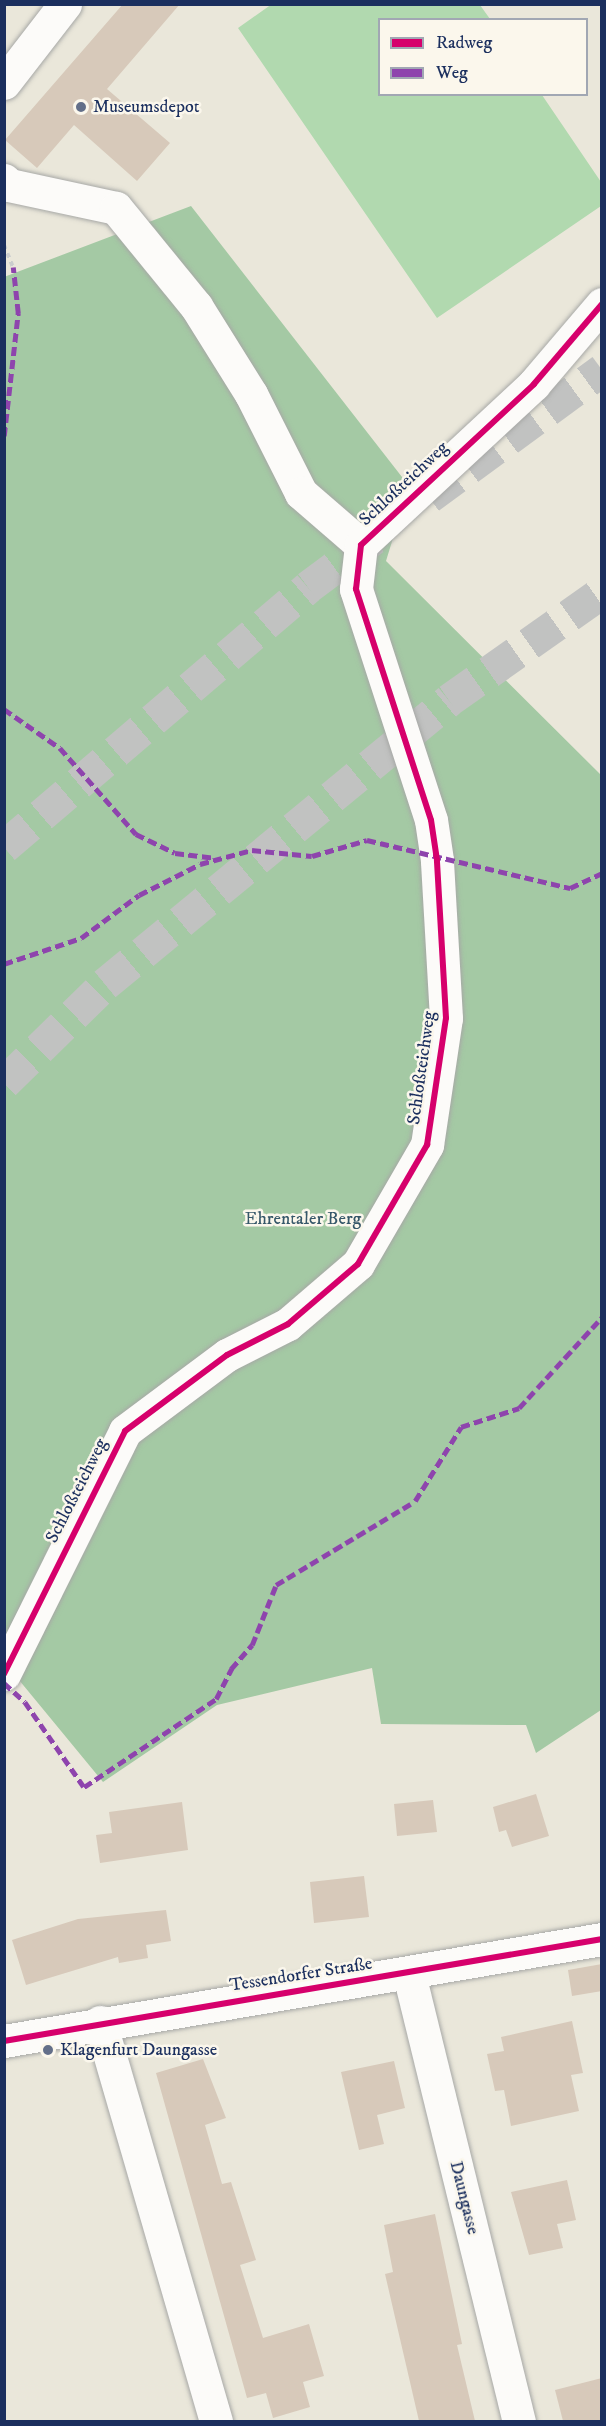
<!DOCTYPE html>
<html>
<head>
<meta charset="utf-8">
<style>
  body { margin:0 }
  #map { position:relative; width:606px; height:2426px; overflow:hidden; background:#eae7da; font-family:"IM FELL DW Pica",serif }
  div>[style] { position:absolute }
  .green>* { inset:0; background:#b1d9af }
  .forest>* { inset:0; background:#a4c9a4 }
  .building>* { inset:0; background:#d7c9ba }
  .highway-tunnel>* { height:33px; margin-top:-16.5px; transform-origin:0; background:repeating-linear-gradient(90deg,#c1c2c1 0 33px,transparent 0 49px) }
  .path>* { height:4px; margin-top:-2px; transform-origin:0; background:repeating-linear-gradient(90deg,#cbcdcd 0 4.5px,transparent 0 9px) }
  .roads { filter:drop-shadow(0 0 2px #a7a8a6) drop-shadow(0 0 2px #a7a8a6) }
  .minor>* { height:33px; margin:-16.5px; padding:0 16.5px; transform-origin:16.5px; border-radius:16.5px; background:#fcfbf9 }
  .quiet>* { height:4.5px; margin-top:-2.25px; transform-origin:0; background:repeating-linear-gradient(90deg,#8e44ad 0 9px,transparent 0 13.5px) }
  .cycleway>* { height:6px; margin:-3px; padding:0 3px; transform-origin:3px; border-radius:3px; background:#d6006c }
  .dots>* { width:16px; height:16px; translate:-50% -50%; box-sizing:border-box; border:3px solid #fbf7ec; border-radius:50% }
  span { translate:-50% -50%; white-space:nowrap; text-align:center; line-height:1.15; -webkit-text-stroke:5px #fbf7ec; paint-order:stroke }
  .poi-label { font-size:18px; color:#1b2f5e }
  .left { translate:0 -50%; text-align:left }
  .street-label { font-size:18px; color:#1b2f5e }
  .park-label { font-size:18px; color:#355769 }
  .frame { position:absolute; inset:0; border:6px solid #1b2f5e; pointer-events:none }
  .legend { position:absolute; left:378px; top:18px; width:210px; height:78px; box-sizing:border-box; background:#fbf7ec; border:2px solid #a1a7b3; margin:0; padding:8px 10px; list-style:none; font-size:18px; color:#1b2f5e }
  .legend li { display:flex; align-items:center; gap:12px; height:30px }
  .legend b { width:30px; border:2px solid #a1a7b3 }
</style>
</head>
<body>
<div id="map">
  <div class="green">
    <i style="clip-path:polygon(272px 4px,480px 5px,490px 19px,380px 20px,380px 94px,542px 95px,601px 182px,601px 206px,437px 318px,238px 28px)"></i>
  </div>
  <div class="forest">
    <i style="clip-path:polygon(191px 206px,409px 486px,386px 561px,601px 775px,601px 1710px,536px 1753px,526px 1725px,381px 1724px,372px 1668px,217px 1705px,103px 1782px,5px 1663px,4px 277px)"></i>
  </div>
  <div class="building">
    <i style="clip-path:polygon(123px 4px,180px 4px,107px 89px,170px 143px,137px 181px,74px 125px,37px 168px,5px 140px)"></i>
    <i style="clip-path:polygon(536px 1794px,549px 1836px,512px 1847px,506px 1830px,499px 1832px,493px 1807px)"></i>
    <i style="clip-path:polygon(433px 1800px,437px 1832px,397px 1836px,394px 1804px)"></i>
    <i style="clip-path:polygon(182px 1802px,188px 1850px,100px 1863px,96px 1835px,112px 1833px,109px 1812px)"></i>
    <i style="clip-path:polygon(364px 1876px,369px 1917px,314px 1923px,310px 1882px)"></i>
    <i style="clip-path:polygon(166px 1910px,171px 1941px,146px 1945px,148px 1958px,119px 1963px,118px 1957px,26px 1985px,12px 1940px,78px 1919px)"></i>
    <i style="clip-path:polygon(602px 1964px,602px 1991px,572px 1996px,568px 1970px)"></i>
    <i style="clip-path:polygon(572px 2021px,583px 2073px,571px 2075px,579px 2111px,511px 2126px,504px 2090px,495px 2091px,487px 2054px,504px 2051px,501px 2037px)"></i>
    <i style="clip-path:polygon(203px 2059px,226px 2118px,205px 2125px,222px 2184px,231px 2182px,256px 2260px,240px 2265px,263px 2338px,309px 2324px,324px 2376px,303px 2382px,310px 2407px,273px 2418px,266px 2393px,247px 2398px,156px 2073px)"></i>
    <i style="clip-path:polygon(394px 2061px,405px 2108px,377px 2115px,384px 2144px,359px 2150px,341px 2072px)"></i>
    <i style="clip-path:polygon(567px 2180px,576px 2220px,557px 2224px,563px 2248px,529px 2255px,511px 2192px)"></i>
    <i style="clip-path:polygon(435px 2214px,462px 2344px,457px 2345px,475px 2421px,419px 2421px,385px 2274px,393px 2272px,384px 2225px)"></i>
    <i style="clip-path:polygon(602px 2378px,602px 2421px,563px 2421px,555px 2390px)"></i>
  </div>
  <div class="highway-tunnel">
    <i style="left:429px;top:497px;width:215px;rotate:-36.3deg"></i>
    <i style="left:4px;top:847px;width:400px;rotate:-40.5deg"></i>
    <i style="left:308px;top:587px;width:87px;rotate:-36.6deg"></i>
    <i style="left:4px;top:1083px;width:141px;rotate:-44.4deg"></i>
    <i style="left:105px;top:984px;width:446px;rotate:-39.5deg"></i>
    <i style="left:449px;top:700px;width:187px;rotate:-35.2deg"></i>
  </div>
  <div class="path">
    <i style="left:4px;top:245px;width:24px;rotate:68deg"></i>
  </div>
  <div class="roads">
    <div class="minor">
      <i style="left:4px;top:83px;width:100px;rotate:-52.3deg"></i>
      <i style="left:4px;top:180px;width:7px;rotate:45deg"></i>
      <i style="left:9px;top:185px;width:109px;rotate:12.1deg"></i>
      <i style="left:116px;top:208px;width:127px;rotate:50.8deg"></i>
      <i style="left:196px;top:306px;width:104px;rotate:58deg"></i>
      <i style="left:251px;top:394px;width:111px;rotate:63.2deg"></i>
      <i style="left:301px;top:493px;width:79px;rotate:40.9deg"></i>
      <i style="left:4px;top:1674px;width:271px;rotate:-63.5deg"></i>
      <i style="left:125px;top:1431px;width:127px;rotate:-36.7deg"></i>
      <i style="left:227px;top:1355px;width:68px;rotate:-26.9deg"></i>
      <i style="left:288px;top:1324px;width:92px;rotate:-40.6deg"></i>
      <i style="left:358px;top:1264px;width:138px;rotate:-59.9deg"></i>
      <i style="left:427px;top:1145px;width:128px;rotate:-81.5deg"></i>
      <i style="left:446px;top:1018px;width:158px;rotate:-93.3deg"></i>
      <i style="left:437px;top:860px;width:40px;rotate:-98.5deg"></i>
      <i style="left:431px;top:820px;width:243px;rotate:-108deg"></i>
      <i style="left:356px;top:589px;width:44px;rotate:-83.5deg"></i>
      <i style="left:361px;top:545px;width:236px;rotate:-42.9deg"></i>
      <i style="left:534px;top:384px;width:105px;rotate:-49.6deg"></i>
      <i style="left:409px;top:1974px;width:461px;rotate:76.2deg"></i>
      <i style="left:100px;top:2022px;width:416px;rotate:73.8deg"></i>
      <i style="left:4px;top:2041px;width:607px;rotate:-9.68deg"></i>
    </div>
  </div>
  <div class="quiet">
    <i style="left:4px;top:436px;width:124px;rotate:-83.5deg"></i>
    <i style="left:18px;top:313px;width:46px;rotate:-96.2deg"></i>
    <i style="left:4px;top:709px;width:68px;rotate:34.9deg"></i>
    <i style="left:60px;top:748px;width:115px;rotate:48.5deg"></i>
    <i style="left:136px;top:834px;width:43px;rotate:26deg"></i>
    <i style="left:175px;top:853px;width:39px;rotate:7deg"></i>
    <i style="left:4px;top:964px;width:81px;rotate:-18.7deg"></i>
    <i style="left:81px;top:938px;width:72px;rotate:-36.6deg"></i>
    <i style="left:139px;top:895px;width:68px;rotate:-26.9deg"></i>
    <i style="left:200px;top:864px;width:54px;rotate:-15.1deg"></i>
    <i style="left:252px;top:850px;width:60px;rotate:5.7deg"></i>
    <i style="left:312px;top:856px;width:57px;rotate:-16.2deg"></i>
    <i style="left:367px;top:840px;width:209px;rotate:13.3deg"></i>
    <i style="left:570px;top:888px;width:35px;rotate:-25deg"></i>
    <i style="left:4px;top:1683px;width:28px;rotate:42deg"></i>
    <i style="left:25px;top:1702px;width:103px;rotate:55.2deg"></i>
    <i style="left:84px;top:1787px;width:159px;rotate:-33.7deg"></i>
    <i style="left:216px;top:1699px;width:34px;rotate:-63deg"></i>
    <i style="left:231px;top:1669px;width:32px;rotate:-49deg"></i>
    <i style="left:252px;top:1645px;width:65px;rotate:-68.2deg"></i>
    <i style="left:276px;top:1585px;width:162px;rotate:-31.1deg"></i>
    <i style="left:415px;top:1501px;width:87px;rotate:-58.1deg"></i>
    <i style="left:461px;top:1427px;width:61px;rotate:-18.1deg"></i>
    <i style="left:519px;top:1408px;width:123px;rotate:-47.6deg"></i>
  </div>
  <div class="cycleway">
    <i style="left:4px;top:1674px;width:271px;rotate:-63.5deg"></i>
    <i style="left:125px;top:1431px;width:127px;rotate:-36.7deg"></i>
    <i style="left:227px;top:1355px;width:68px;rotate:-26.9deg"></i>
    <i style="left:288px;top:1324px;width:92px;rotate:-40.6deg"></i>
    <i style="left:358px;top:1264px;width:138px;rotate:-59.9deg"></i>
    <i style="left:427px;top:1145px;width:128px;rotate:-81.5deg"></i>
    <i style="left:446px;top:1018px;width:158px;rotate:-93.3deg"></i>
    <i style="left:437px;top:860px;width:40px;rotate:-98.5deg"></i>
    <i style="left:431px;top:820px;width:243px;rotate:-108deg"></i>
    <i style="left:356px;top:589px;width:44px;rotate:-83.5deg"></i>
    <i style="left:361px;top:545px;width:236px;rotate:-42.9deg"></i>
    <i style="left:534px;top:384px;width:105px;rotate:-49.6deg"></i>
    <i style="left:4px;top:2041px;width:607px;rotate:-9.68deg"></i>
  </div>
  <div class="dots">
    <i style="left:81px;top:107px;background:#636f89"></i>
    <i style="left:48px;top:2050px;background:#636f89"></i>
  </div>
  <div class="poi-label">
    <span class="left" style="left:93px;top:107px">Museumsdepot</span>
    <span class="left" style="left:60px;top:2050px">Klagenfurt Daungasse</span>
  </div>
  <div class="street-label">
    <span style="left:404px;top:484px;rotate:-43deg">Schloßteichweg</span>
    <span style="left:422px;top:1068px;rotate:-82deg">Schloßteichweg</span>
    <span style="left:77px;top:1491px;rotate:-63deg">Schloßteichweg</span>
    <span style="left:301px;top:1975px;rotate:-9deg">Tessendorfer Straße</span>
    <span style="left:464px;top:2198px;rotate:76deg">Daungasse</span>
  </div>
  <div class="park-label">
    <span style="left:303px;top:1219px">Ehrentaler Berg</span>
  </div>
  <div class="frame"></div>
  <ul class="legend">
  <li><b style="height:8px;background:#d6006c"></b>Radweg</li>
  <li><b style="height:8px;background:#8e44ad"></b>Weg</li>
  </ul>
</div>
</body>
</html>
